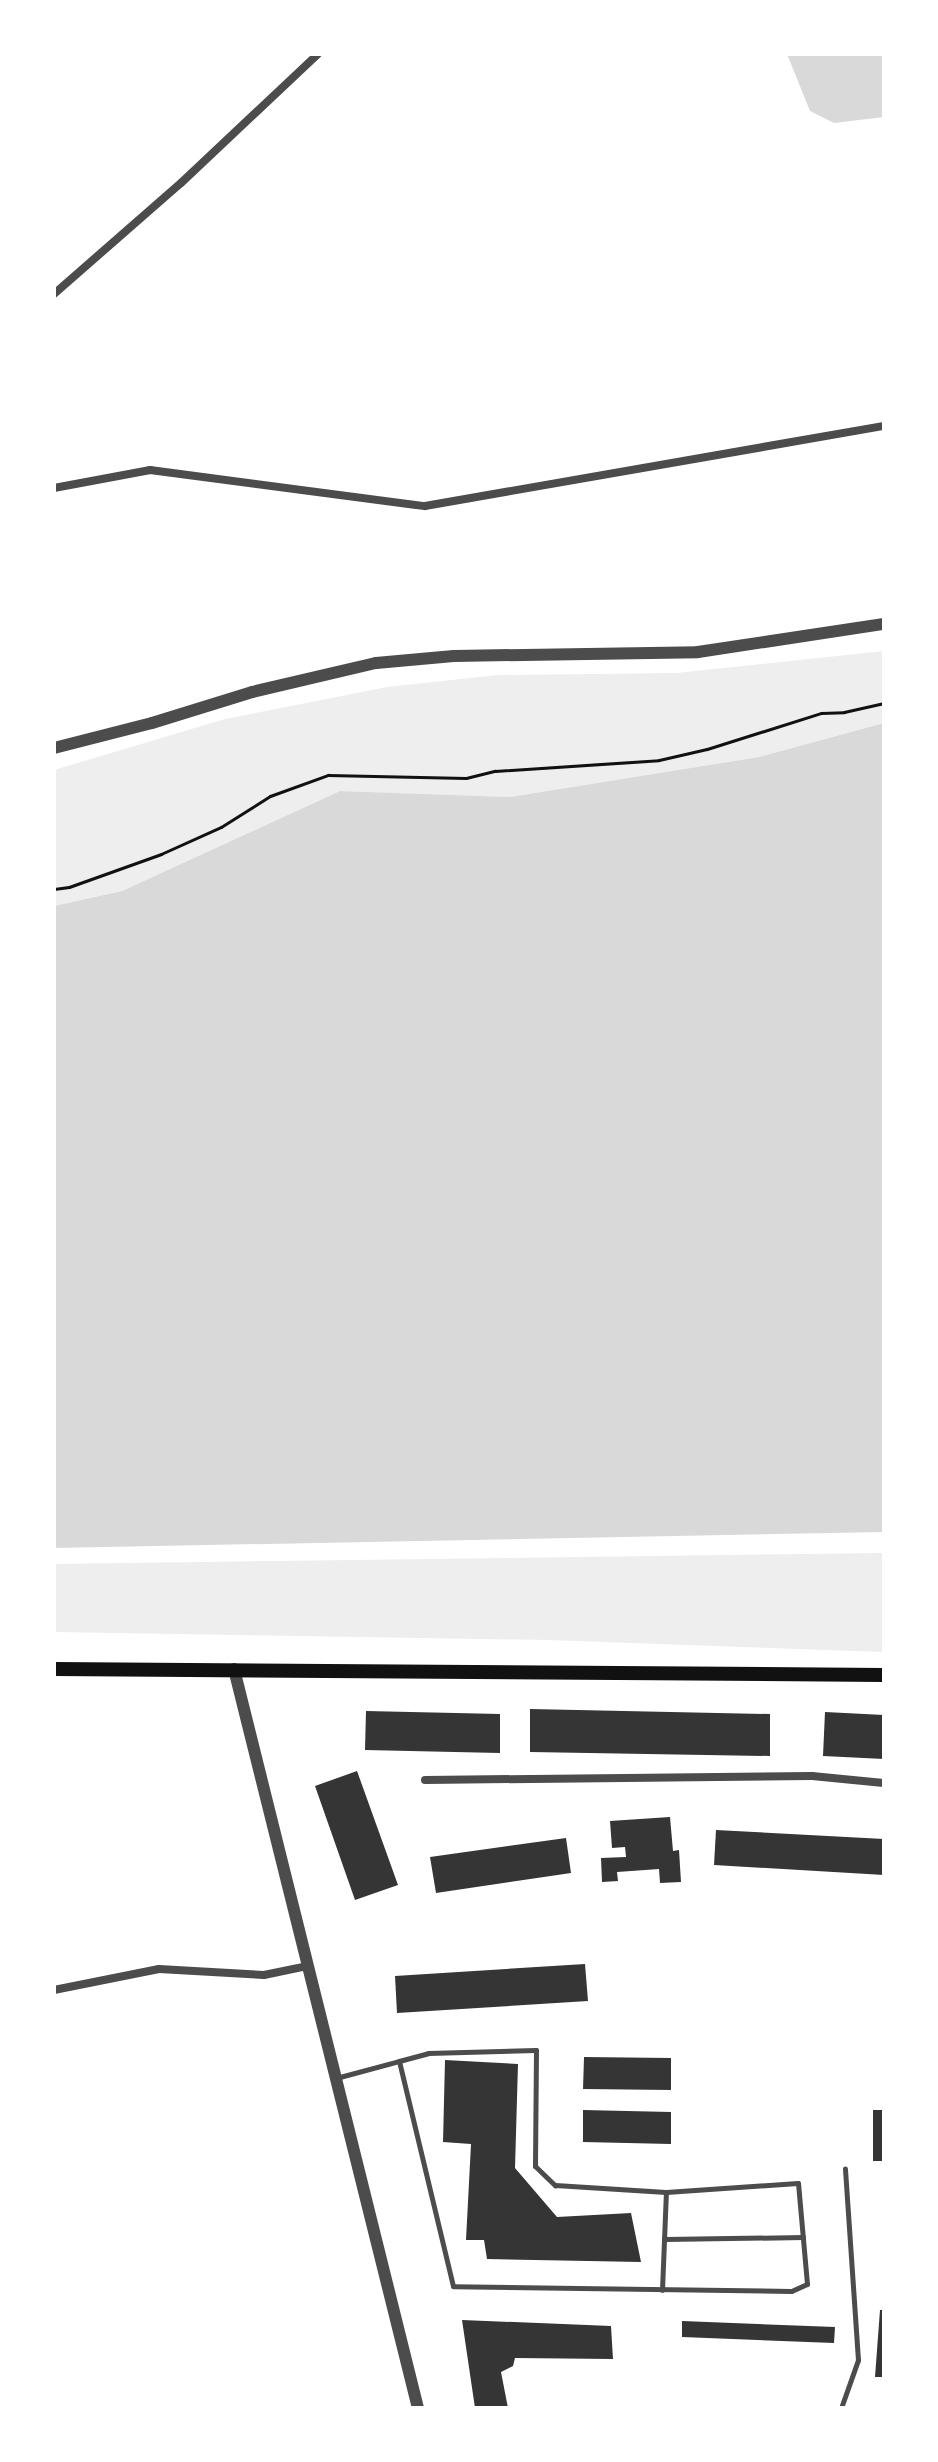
<!DOCTYPE html>
<html>
<head>
<meta charset="utf-8">
<style>
  body { margin:0 }
  #map { position:relative; width:938px; height:2462px; overflow:hidden; background:#fff; font-family:Raleway,sans-serif }
  div>[style] { position:absolute }
  .green>* { inset:0; background:#eee }
  .water>* { inset:0; background:#d9d9d9 }
  .building>* { inset:0; background:#353535 }
  .path>* { height:3px; margin:-1.5px; padding:0 1.5px; transform-origin:1.5px; border-radius:1.5px; background:#111 }
  .service>* { height:5px; margin:-2.5px; padding:0 2.5px; transform-origin:2.5px; border-radius:2.5px; background:#4c4c4c }
  .minor>* { height:8px; margin:-4px; padding:0 4px; transform-origin:4px; border-radius:4px; background:#4c4c4c }
  .tertiary>* { height:12px; margin:-6px; padding:0 6px; transform-origin:6px; border-radius:6px; background:#4c4c4c }
  .secondary>* { height:14px; margin:-7px; padding:0 7px; transform-origin:7px; border-radius:7px; background:#111 }
  span { translate:-50% -50%; white-space:nowrap; text-align:center; line-height:1.15; -webkit-text-stroke:7px #fff; paint-order:stroke }
  .frame { position:absolute; inset:0; border:56px solid #fff; pointer-events:none }
</style>
</head>
<body>
<div id="map">
  <div class="green">
    <i style="clip-path:polygon(884px 651px,884px 723px,759px 757px,510px 797px,340px 791px,122px 891px,54px 906px,54px 770px,225px 719px,387px 687px,498px 675px,676px 673px)"></i>
    <i style="clip-path:polygon(884px 1553px,884px 1652px,548px 1640px,54px 1632px,54px 1564px)"></i>
  </div>
  <div class="water">
    <i style="clip-path:polygon(787px 54px,884px 54px,884px 117px,834px 123px,810px 111px)"></i>
    <i style="clip-path:polygon(884px 723px,884px 1532px,54px 1548px,54px 906px,122px 891px,340px 791px,510px 797px,759px 757px)"></i>
  </div>
  <div class="building">
    <i style="clip-path:polygon(530px 1709px,770px 1714px,770px 1756px,530px 1752px)"></i>
    <i style="clip-path:polygon(366px 1711px,500px 1714px,500px 1753px,365px 1750px)"></i>
    <i style="clip-path:polygon(825px 1712px,884px 1715px,884px 1759px,823px 1756px)"></i>
    <i style="clip-path:polygon(357px 1771px,398px 1885px,355px 1900px,315px 1786px)"></i>
    <i style="clip-path:polygon(670px 1817px,673px 1851px,679px 1850px,681px 1882px,660px 1883px,659px 1869px,617px 1872px,618px 1881px,602px 1882px,601px 1858px,626px 1857px,625px 1847px,612px 1848px,610px 1821px)"></i>
    <i style="clip-path:polygon(716px 1830px,884px 1839px,884px 1875px,714px 1865px)"></i>
    <i style="clip-path:polygon(566px 1838px,571px 1873px,436px 1893px,430px 1857px)"></i>
    <i style="clip-path:polygon(585px 1964px,588px 2001px,397px 2013px,395px 1976px)"></i>
    <i style="clip-path:polygon(584px 2057px,671px 2058px,671px 2090px,583px 2089px)"></i>
    <i style="clip-path:polygon(445px 2060px,518px 2064px,515px 2168px,557px 2217px,631px 2213px,641px 2262px,487px 2259px,484px 2240px,466px 2240px,471px 2144px,443px 2142px)"></i>
    <i style="clip-path:polygon(583px 2110px,671px 2112px,671px 2144px,583px 2142px)"></i>
    <i style="clip-path:polygon(873px 2110px,884px 2110px,884px 2161px,873px 2161px)"></i>
    <i style="clip-path:polygon(880px 2310px,884px 2310px,884px 2377px,875px 2377px)"></i>
    <i style="clip-path:polygon(462px 2320px,611px 2326px,613px 2359px,515px 2358px,513px 2366px,501px 2372px,508px 2408px,475px 2408px)"></i>
    <i style="clip-path:polygon(682px 2321px,835px 2327px,834px 2343px,682px 2337px)"></i>
  </div>
  <div class="path">
    <i style="left:54px;top:889px;width:15px;rotate:-8deg"></i>
    <i style="left:69px;top:887px;width:98px;rotate:-19.7deg"></i>
    <i style="left:161px;top:854px;width:66px;rotate:-24.2deg"></i>
    <i style="left:221px;top:827px;width:58px;rotate:-32.3deg"></i>
    <i style="left:270px;top:796px;width:62px;rotate:-19.9deg"></i>
    <i style="left:328px;top:775px;width:138px;rotate:1.2deg"></i>
    <i style="left:466px;top:778px;width:30px;rotate:-14deg"></i>
    <i style="left:495px;top:771px;width:164px;rotate:-3.8deg"></i>
    <i style="left:659px;top:760px;width:49px;rotate:-12.9deg"></i>
    <i style="left:707px;top:749px;width:120px;rotate:-17.5deg"></i>
    <i style="left:821px;top:713px;width:23px;rotate:-2deg"></i>
    <i style="left:844px;top:712px;width:41px;rotate:-12.7deg"></i>
  </div>
  <div class="service">
    <i style="left:336px;top:2078px;width:65px;rotate:-15.1deg"></i>
    <i style="left:399px;top:2061px;width:30px;rotate:-15deg"></i>
    <i style="left:428px;top:2053px;width:108px;rotate:-1.6deg"></i>
    <i style="left:536px;top:2050px;width:116px;rotate:90.5deg"></i>
    <i style="left:535px;top:2166px;width:28px;rotate:44deg"></i>
    <i style="left:555px;top:2185px;width:111px;rotate:3.6deg"></i>
    <i style="left:666px;top:2192px;width:132px;rotate:-3.9deg"></i>
    <i style="left:798px;top:2183px;width:101px;rotate:84.9deg"></i>
    <i style="left:807px;top:2284px;width:17px;rotate:156deg"></i>
    <i style="left:791px;top:2291px;width:338px;rotate:-179.2deg"></i>
    <i style="left:453px;top:2286px;width:231px;rotate:-103.5deg"></i>
    <i style="left:664px;top:2239px;width:139px;rotate:-0.8deg"></i>
    <i style="left:662px;top:2290px;width:98px;rotate:-87.7deg"></i>
    <i style="left:841px;top:2408px;width:51px;rotate:-70.5deg"></i>
    <i style="left:858px;top:2360px;width:192px;rotate:-93.9deg"></i>
  </div>
  <div class="minor">
    <i style="left:54px;top:294px;width:169px;rotate:-41.2deg"></i>
    <i style="left:181px;top:183px;width:188px;rotate:-43.3deg"></i>
    <i style="left:54px;top:488px;width:98px;rotate:-10.6deg"></i>
    <i style="left:150px;top:470px;width:277px;rotate:7.5deg"></i>
    <i style="left:425px;top:506px;width:466px;rotate:-9.9deg"></i>
    <i style="left:425px;top:1780px;width:387px;rotate:-0.6deg"></i>
    <i style="left:812px;top:1776px;width:72px;rotate:5.6deg"></i>
    <i style="left:54px;top:1990px;width:107px;rotate:-11.3deg"></i>
    <i style="left:159px;top:1969px;width:105px;rotate:3.3deg"></i>
    <i style="left:264px;top:1975px;width:45px;rotate:-11.6deg"></i>
  </div>
  <div class="tertiary">
    <i style="left:54px;top:748px;width:101px;rotate:-14.3deg"></i>
    <i style="left:152px;top:723px;width:105px;rotate:-17.2deg"></i>
    <i style="left:252px;top:692px;width:127px;rotate:-13.2deg"></i>
    <i style="left:376px;top:663px;width:78px;rotate:-5.1deg"></i>
    <i style="left:454px;top:656px;width:244px;rotate:-0.9deg"></i>
    <i style="left:698px;top:652px;width:188px;rotate:-8.6deg"></i>
    <i style="left:234px;top:1669px;width:762px;rotate:76.02deg"></i>
  </div>
  <div class="secondary">
    <i style="left:54px;top:1669px;width:830px;rotate:0.41deg"></i>
  </div>
  <div class="frame"></div>
</div>
</body>
</html>
